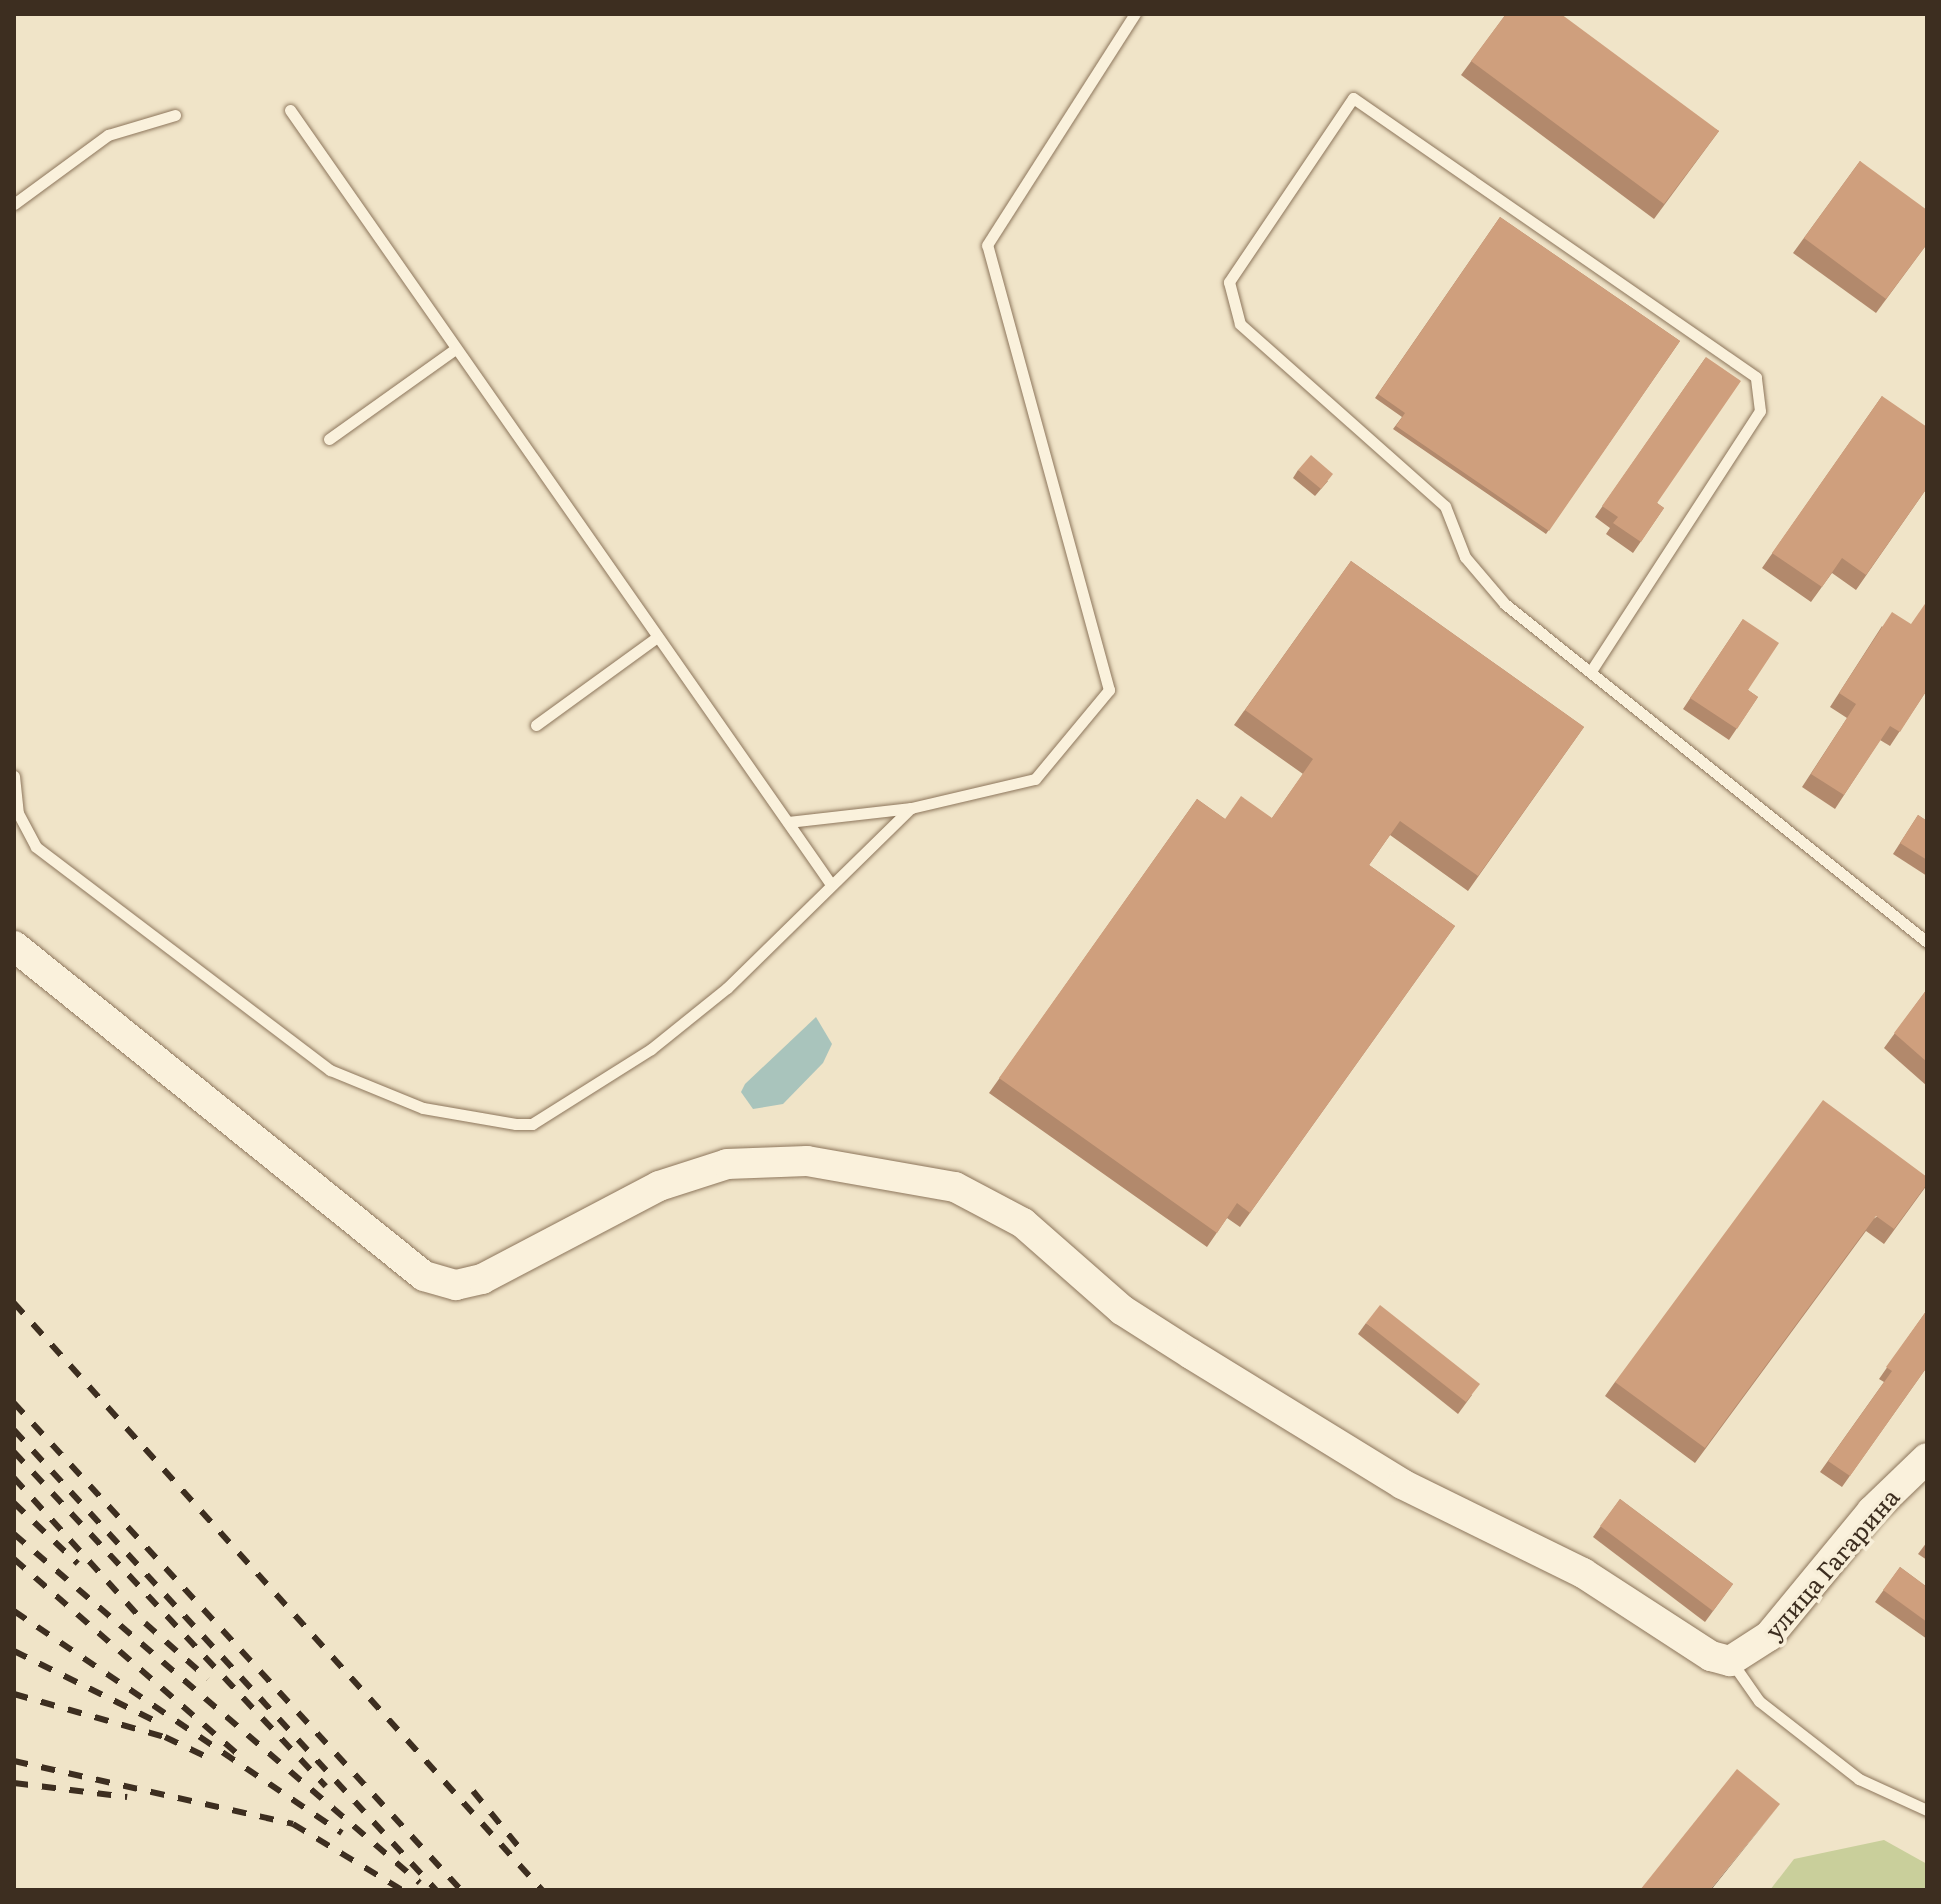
<!DOCTYPE html>
<html>
<head>
<meta charset="utf-8">
<style>
  body { margin:0 }
  #map { position:relative; width:1941px; height:1904px; overflow:hidden; background:#f0e4c8; font-family:Literata,serif }
  div>[style] { position:absolute }
  .green>* { inset:0; background:#c9cf9b }
  .water>* { inset:0; background:#a9c4bc }
  .roads { filter:drop-shadow(0 0 2px #8d765c) drop-shadow(0 0 2px #8d765c) }
  .lane>* { height:11px; margin:-5.5px; padding:0 5.5px; transform-origin:5.5px; border-radius:5.5px; background:#faf1dc }
  .secondary>* { height:30px; margin:-15px; padding:0 15px; transform-origin:15px; border-radius:15px; background:#faf1dc }
  .rail>* { height:6px; margin-top:-3px; transform-origin:0; background:repeating-linear-gradient(90deg,#3d2e20 0 14px,transparent 0 28px) }
  .wall>* { inset:0; background:#b2896c }
  .shaded-wall>* { inset:0; background:#916f58 }
  .building>* { inset:0; background:#cf9f7d }
  span { translate:-50% -50%; white-space:nowrap; text-align:center; line-height:1.15; -webkit-text-stroke:7px #f7eed8; paint-order:stroke }
  .street-label { font-size:24px; color:#3d2e20 }
  .frame { position:absolute; inset:0; border:16px solid #3d2e20; pointer-events:none }
</style>
</head>
<body>
<div id="map">
  <div class="green">
    <i style="clip-path:polygon(1884px 1840px,1927px 1864px,1927px 1890px,1770px 1890px,1794px 1859px)"></i>
  </div>
  <div class="water">
    <i style="clip-path:polygon(816px 1017px,832px 1044px,823px 1063px,783px 1104px,753px 1109px,741px 1092px,745px 1084px)"></i>
  </div>
  <div class="roads">
    <div class="lane">
      <i style="left:290px;top:110px;width:943px;rotate:55.06deg"></i>
      <i style="left:14px;top:204px;width:117px;rotate:-36.3deg"></i>
      <i style="left:108px;top:135px;width:70px;rotate:-16.6deg"></i>
      <i style="left:329px;top:439px;width:155px;rotate:-35.5deg"></i>
      <i style="left:1591px;top:671px;width:310px;rotate:-57deg"></i>
      <i style="left:1760px;top:411px;width:34px;rotate:-97deg"></i>
      <i style="left:1756px;top:377px;width:490px;rotate:-145.3deg"></i>
      <i style="left:1353px;top:98px;width:222px;rotate:124deg"></i>
      <i style="left:1229px;top:282px;width:43px;rotate:75.3deg"></i>
      <i style="left:1240px;top:324px;width:274px;rotate:41.6deg"></i>
      <i style="left:1445px;top:506px;width:55px;rotate:68.6deg"></i>
      <i style="left:1465px;top:557px;width:62px;rotate:49.6deg"></i>
      <i style="left:1505px;top:604px;width:541px;rotate:38.69deg"></i>
      <i style="left:536px;top:725px;width:150px;rotate:-36deg"></i>
      <i style="left:14px;top:776px;width:37px;rotate:84deg"></i>
      <i style="left:18px;top:813px;width:38px;rotate:62deg"></i>
      <i style="left:36px;top:847px;width:369px;rotate:37.2deg"></i>
      <i style="left:330px;top:1070px;width:100px;rotate:22.2deg"></i>
      <i style="left:423px;top:1108px;width:94px;rotate:9.8deg"></i>
      <i style="left:516px;top:1124px;width:16px"></i>
      <i style="left:532px;top:1124px;width:141px;rotate:-32.2deg"></i>
      <i style="left:651px;top:1049px;width:97px;rotate:-38.8deg"></i>
      <i style="left:727px;top:988px;width:257px;rotate:-44.4deg"></i>
      <i style="left:788px;top:822px;width:124px;rotate:-6.5deg"></i>
      <i style="left:911px;top:808px;width:127px;rotate:-13.2deg"></i>
      <i style="left:1035px;top:779px;width:116px;rotate:-50.3deg"></i>
      <i style="left:1109px;top:690px;width:461px;rotate:-105.3deg"></i>
      <i style="left:987px;top:245px;width:274px;rotate:-57.4deg"></i>
      <i style="left:1731px;top:1661px;width:49px;rotate:55deg"></i>
      <i style="left:1759px;top:1701px;width:127px;rotate:38deg"></i>
      <i style="left:1859px;top:1779px;width:75px;rotate:24.5deg"></i>
    </div>
    <div class="secondary">
      <i style="left:14px;top:946px;width:526px;rotate:38.83deg"></i>
      <i style="left:424px;top:1276px;width:33px;rotate:16deg"></i>
      <i style="left:456px;top:1285px;width:27px;rotate:-13deg"></i>
      <i style="left:482px;top:1279px;width:200px;rotate:-27.7deg"></i>
      <i style="left:659px;top:1186px;width:71px;rotate:-17.9deg"></i>
      <i style="left:727px;top:1164px;width:80px;rotate:-2.1deg"></i>
      <i style="left:807px;top:1161px;width:150px;rotate:10deg"></i>
      <i style="left:955px;top:1187px;width:77px;rotate:27.9deg"></i>
      <i style="left:1023px;top:1223px;width:132px;rotate:41.3deg"></i>
      <i style="left:1122px;top:1310px;width:82px;rotate:32.5deg"></i>
      <i style="left:1191px;top:1354px;width:248px;rotate:31.6deg"></i>
      <i style="left:1402px;top:1484px;width:202px;rotate:26.2deg"></i>
      <i style="left:1583px;top:1573px;width:153px;rotate:33deg"></i>
      <i style="left:1711px;top:1656px;width:20px;rotate:15deg"></i>
      <i style="left:1730px;top:1661px;width:46px;rotate:-32.7deg"></i>
      <i style="left:1769px;top:1636px;width:162px;rotate:-50.5deg"></i>
      <i style="left:1872px;top:1511px;width:76px;rotate:-43.9deg"></i>
    </div>
  </div>
  <div class="rail">
    <i style="left:14px;top:1303px;width:790px;rotate:48.03deg"></i>
    <i style="left:14px;top:1403px;width:661px;rotate:47.45deg"></i>
    <i style="left:14px;top:1430px;width:624px;rotate:47.47deg"></i>
    <i style="left:14px;top:1452px;width:457px;rotate:47deg"></i>
    <i style="left:14px;top:1478px;width:195px;rotate:47.9deg"></i>
    <i style="left:145px;top:1623px;width:84px;rotate:41.6deg"></i>
    <i style="left:14px;top:1503px;width:88px;rotate:43.6deg"></i>
    <i style="left:14px;top:1534px;width:535px;rotate:40.68deg"></i>
    <i style="left:14px;top:1559px;width:300px;rotate:41.1deg"></i>
    <i style="left:14px;top:1611px;width:396px;rotate:34.1deg"></i>
    <i style="left:14px;top:1651px;width:162px;rotate:26.4deg"></i>
    <i style="left:14px;top:1694px;width:157px;rotate:15.9deg"></i>
    <i style="left:165px;top:1737px;width:55px;rotate:25.6deg"></i>
    <i style="left:14px;top:1761px;width:286px;rotate:12.7deg"></i>
    <i style="left:293px;top:1824px;width:127px;rotate:31.2deg"></i>
    <i style="left:14px;top:1783px;width:114px;rotate:7.1deg"></i>
    <i style="left:473px;top:1791px;width:79px;rotate:50.7deg"></i>
  </div>
  <div class="wall">
    <i style="clip-path:polygon(1506px 14px,1719px 131px,1654px 219px,1461px 75px)"></i>
    <i style="clip-path:polygon(1860px 161px,1927px 244px,1876px 313px,1793px 253px)"></i>
    <i style="clip-path:polygon(1500px 217px,1680px 341px,1546px 534px,1393px 429px,1402px 417px,1375px 398px)"></i>
    <i style="clip-path:polygon(1706px 357px,1657px 503px,1664px 508px,1633px 553px,1606px 534px,1610px 528px,1595px 517px)"></i>
    <i style="clip-path:polygon(1882px 396px,1927px 488px,1856px 590px,1832px 573px,1811px 602px,1762px 568px)"></i>
    <i style="clip-path:polygon(1298px 470px,1328px 481px,1315px 496px,1293px 478px)"></i>
    <i style="clip-path:polygon(1351px 561px,1584px 727px,1468px 891px,1390px 835px,1369px 865px,1455px 926px,1240px 1227px,1227px 1218px,1207px 1247px,989px 1093px,1197px 799px,1225px 819px,1272px 818px,1303px 774px,1234px 725px)"></i>
    <i style="clip-path:polygon(1743px 619px,1748px 690px,1758px 697px,1729px 740px,1683px 709px)"></i>
    <i style="clip-path:polygon(1882px 626px,1927px 690px,1890px 746px,1880px 740px,1835px 809px,1802px 787px,1847px 718px,1830px 707px)"></i>
    <i style="clip-path:polygon(1918px 815px,1927px 821px,1927px 876px,1893px 854px)"></i>
    <i style="clip-path:polygon(1927px 989px,1927px 1086px,1884px 1048px)"></i>
    <i style="clip-path:polygon(1927px 1185px,1884px 1244px,1866px 1231px,1695px 1463px,1605px 1396px,1615px 1382px)"></i>
    <i style="clip-path:polygon(1927px 1310px,1927px 1367px,1842px 1487px,1820px 1472px,1884px 1382px,1879px 1379px)"></i>
    <i style="clip-path:polygon(1366px 1323px,1472px 1395px,1458px 1414px,1358px 1334px)"></i>
    <i style="clip-path:polygon(1620px 1499px,1733px 1584px,1705px 1622px,1593px 1537px)"></i>
    <i style="clip-path:polygon(1927px 1542px,1927px 1560px,1918px 1554px)"></i>
    <i style="clip-path:polygon(1900px 1567px,1927px 1587px,1927px 1639px,1875px 1602px)"></i>
  </div>
  <div class="shaded-wall">
    <i style="clip-path:polygon(1780px 1804px,1711px 1890px,1710px 1890px)"></i>
  </div>
  <div class="building">
    <i style="clip-path:polygon(1506px 14px,1561px 14px,1719px 131px,1664px 204px,1471px 61px)"></i>
    <i style="clip-path:polygon(1860px 161px,1927px 210px,1927px 244px,1886px 299px,1804px 238px)"></i>
    <i style="clip-path:polygon(1500px 217px,1680px 341px,1549px 531px,1396px 426px,1405px 413px,1378px 394px)"></i>
    <i style="clip-path:polygon(1706px 357px,1741px 381px,1657px 503px,1664px 508px,1641px 542px,1613px 523px,1618px 517px,1602px 506px)"></i>
    <i style="clip-path:polygon(1882px 396px,1927px 427px,1927px 488px,1866px 575px,1842px 558px,1822px 587px,1772px 553px)"></i>
    <i style="clip-path:polygon(1311px 455px,1333px 474px,1321px 489px,1298px 470px)"></i>
    <i style="clip-path:polygon(1351px 561px,1584px 727px,1478px 876px,1400px 821px,1369px 865px,1455px 926px,1250px 1213px,1237px 1203px,1217px 1233px,999px 1078px,1197px 799px,1225px 819px,1241px 796px,1272px 818px,1313px 759px,1245px 710px)"></i>
    <i style="clip-path:polygon(1927px 601px,1927px 690px,1900px 732px,1890px 726px,1844px 795px,1811px 774px,1856px 704px,1839px 693px,1892px 612px,1911px 624px)"></i>
    <i style="clip-path:polygon(1743px 619px,1779px 643px,1748px 690px,1758px 697px,1737px 729px,1690px 698px)"></i>
    <i style="clip-path:polygon(1918px 815px,1927px 821px,1927px 860px,1900px 843px)"></i>
    <i style="clip-path:polygon(1927px 989px,1927px 1062px,1894px 1033px)"></i>
    <i style="clip-path:polygon(1823px 1100px,1927px 1177px,1927px 1184px,1894px 1229px,1876px 1216px,1705px 1448px,1615px 1382px)"></i>
    <i style="clip-path:polygon(1380px 1305px,1480px 1384px,1466px 1402px,1366px 1323px)"></i>
    <i style="clip-path:polygon(1927px 1310px,1927px 1367px,1850px 1476px,1828px 1461px,1892px 1371px,1886px 1367px)"></i>
    <i style="clip-path:polygon(1620px 1499px,1733px 1584px,1713px 1611px,1600px 1526px)"></i>
    <i style="clip-path:polygon(1900px 1567px,1927px 1587px,1927px 1622px,1883px 1590px)"></i>
    <i style="clip-path:polygon(1737px 1769px,1780px 1804px,1710px 1890px,1640px 1890px)"></i>
  </div>
  <div class="street-label">
    <span style="left:1831px;top:1563px;rotate:-49deg">улица Гагарина</span>
  </div>
  <div class="frame"></div>
</div>
</body>
</html>
